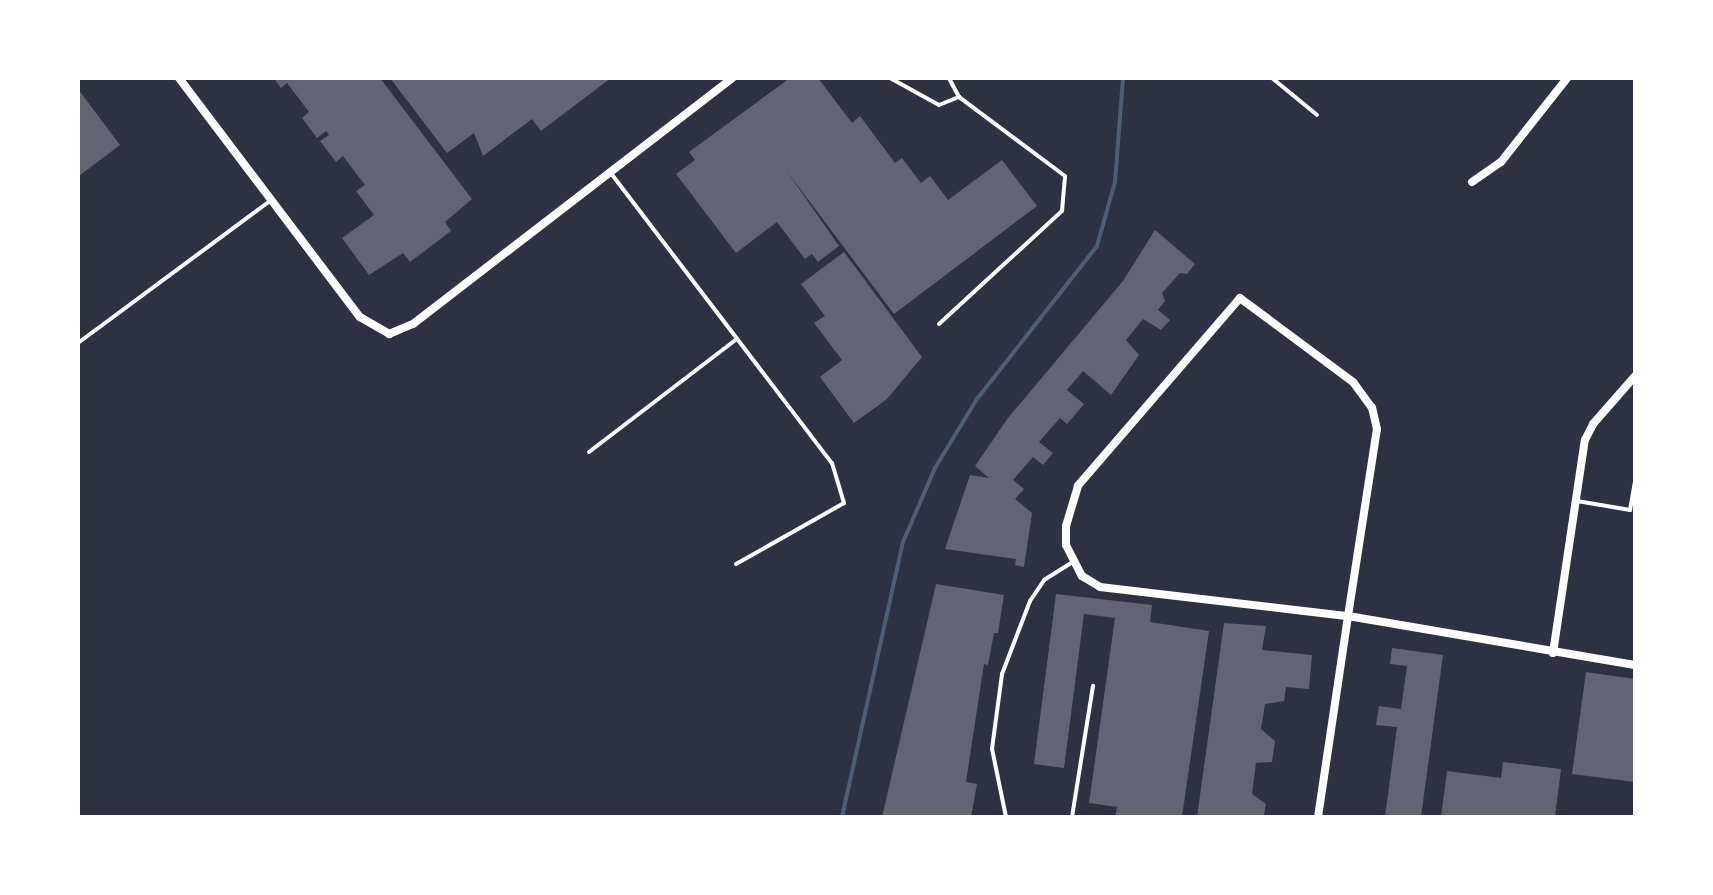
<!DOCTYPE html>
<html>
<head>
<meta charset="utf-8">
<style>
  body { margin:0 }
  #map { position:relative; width:1713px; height:895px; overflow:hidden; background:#2d3142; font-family:"IBM Plex Sans",sans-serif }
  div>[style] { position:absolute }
  .stream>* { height:4px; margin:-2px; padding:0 2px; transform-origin:2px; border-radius:2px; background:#4f5d75 }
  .building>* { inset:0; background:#626471 }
  .service>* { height:4px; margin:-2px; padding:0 2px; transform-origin:2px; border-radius:2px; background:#fff }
  .minor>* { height:8px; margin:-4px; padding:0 4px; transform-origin:4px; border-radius:4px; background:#fff }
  span { translate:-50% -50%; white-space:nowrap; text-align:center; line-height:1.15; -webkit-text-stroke:6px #fff; paint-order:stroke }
  .frame { position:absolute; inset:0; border:80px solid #fff; pointer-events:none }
</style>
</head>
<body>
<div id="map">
  <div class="stream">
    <i style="left:842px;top:817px;width:282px;rotate:-77.5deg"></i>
    <i style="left:903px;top:542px;width:81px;rotate:-66.6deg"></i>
    <i style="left:935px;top:468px;width:81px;rotate:-58.7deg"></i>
    <i style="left:977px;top:399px;width:194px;rotate:-51.9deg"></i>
    <i style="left:1097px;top:246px;width:66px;rotate:-74.3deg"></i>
    <i style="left:1115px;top:182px;width:104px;rotate:-85.6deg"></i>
  </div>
  <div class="building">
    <i style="clip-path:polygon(274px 78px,380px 78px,472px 199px,445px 222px,451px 231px,410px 262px,403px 253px,369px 275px,342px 238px,374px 215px,356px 191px,365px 185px,343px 156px,336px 162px,320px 141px,329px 135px,326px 131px,317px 138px,302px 118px,309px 112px,287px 83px,281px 88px)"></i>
    <i style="clip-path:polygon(390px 78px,611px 78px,541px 131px,532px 119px,483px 156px,474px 133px,447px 153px)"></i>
    <i style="clip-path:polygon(790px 78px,818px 78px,852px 123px,860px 116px,895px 163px,902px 158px,921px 183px,930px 176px,948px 200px,1002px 160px,1037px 206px,894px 314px,786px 170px,839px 246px,818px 262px,812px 254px,805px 259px,777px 222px,736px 253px,676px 174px,695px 160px,689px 152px)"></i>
    <i style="clip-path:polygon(78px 89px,120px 145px,79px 176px,78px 174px)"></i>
    <i style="clip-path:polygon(1155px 230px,1195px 264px,1187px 274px,1180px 273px,1162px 293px,1165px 301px,1158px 310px,1170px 320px,1161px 330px,1143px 319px,1126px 340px,1139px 355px,1111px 395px,1083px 371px,1067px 390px,1084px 404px,1067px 424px,1060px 418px,1039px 442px,1053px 453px,1043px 465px,1033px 457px,1013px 480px,1024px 489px,1015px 499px,1032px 513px,1024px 567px,1015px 565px,1016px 559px,945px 549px,970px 475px,989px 478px,975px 466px,1008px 418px,1123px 281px)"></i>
    <i style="clip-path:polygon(844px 252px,922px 357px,887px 399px,854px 423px,820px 377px,842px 360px,814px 323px,825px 316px,801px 284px)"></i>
    <i style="clip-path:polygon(936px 584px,1004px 595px,998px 633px,994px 633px,988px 665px,984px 664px,966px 782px,977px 784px,971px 817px,882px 817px)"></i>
    <i style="clip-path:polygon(1056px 594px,1152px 605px,1150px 622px,1209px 631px,1182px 817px,1115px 817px,1117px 807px,1089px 803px,1115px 618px,1084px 614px,1064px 768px,1034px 764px)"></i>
    <i style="clip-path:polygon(1224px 623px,1266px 626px,1262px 650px,1312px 655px,1309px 689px,1286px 687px,1284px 701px,1265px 704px,1261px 729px,1275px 741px,1272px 762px,1256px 763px,1252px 794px,1266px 804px,1264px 815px,1197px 817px)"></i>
    <i style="clip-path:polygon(1392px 648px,1443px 655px,1421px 817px,1385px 817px,1397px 727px,1376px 725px,1379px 706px,1401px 709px,1407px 666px,1390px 664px)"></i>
    <i style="clip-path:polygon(1586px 672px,1635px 679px,1635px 782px,1572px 774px)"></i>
    <i style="clip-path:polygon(1503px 762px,1561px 769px,1555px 817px,1441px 817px,1447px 771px,1501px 778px)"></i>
  </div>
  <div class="service">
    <i style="left:890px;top:78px;width:56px;rotate:28.9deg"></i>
    <i style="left:939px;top:105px;width:22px;rotate:-22deg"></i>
    <i style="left:959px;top:97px;width:21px;rotate:-118deg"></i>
    <i style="left:1272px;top:78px;width:58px;rotate:39.4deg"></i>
    <i style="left:610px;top:172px;width:366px;rotate:52.7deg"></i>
    <i style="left:832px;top:463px;width:42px;rotate:73.3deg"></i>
    <i style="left:844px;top:503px;width:124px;rotate:150.5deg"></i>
    <i style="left:939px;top:324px;width:167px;rotate:-42.6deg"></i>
    <i style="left:1062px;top:211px;width:35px;rotate:-85deg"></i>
    <i style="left:1065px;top:176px;width:132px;rotate:-143.3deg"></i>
    <i style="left:78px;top:343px;width:240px;rotate:-36.5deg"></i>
    <i style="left:589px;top:452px;width:186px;rotate:-37.4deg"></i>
    <i style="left:1577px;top:501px;width:54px;rotate:9.6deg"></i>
    <i style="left:1630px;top:510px;width:27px;rotate:-80deg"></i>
    <i style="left:1006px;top:817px;width:69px;rotate:-101.6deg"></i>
    <i style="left:992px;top:749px;width:76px;rotate:-82.4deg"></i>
    <i style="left:1002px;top:674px;width:78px;rotate:-69deg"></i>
    <i style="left:1030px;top:601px;width:25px;rotate:-56deg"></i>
    <i style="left:1044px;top:580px;width:32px;rotate:-32deg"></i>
    <i style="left:1072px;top:817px;width:133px;rotate:-80.9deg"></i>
  </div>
  <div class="minor">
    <i style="left:179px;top:78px;width:300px;rotate:52.9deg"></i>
    <i style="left:360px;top:317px;width:34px;rotate:30deg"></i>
    <i style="left:389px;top:334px;width:26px;rotate:-23deg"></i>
    <i style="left:413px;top:324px;width:403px;rotate:-37.6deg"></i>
    <i style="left:1472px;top:182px;width:35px;rotate:-35deg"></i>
    <i style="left:1501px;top:162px;width:107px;rotate:-51.8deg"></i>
    <i style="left:1553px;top:653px;width:215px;rotate:-81.5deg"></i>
    <i style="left:1585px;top:440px;width:18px;rotate:-63deg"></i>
    <i style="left:1593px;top:424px;width:64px;rotate:-48.8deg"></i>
    <i style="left:1318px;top:817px;width:203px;rotate:-81.5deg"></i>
    <i style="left:1348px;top:616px;width:189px;rotate:-81.2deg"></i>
    <i style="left:1377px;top:429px;width:22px;rotate:-103deg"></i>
    <i style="left:1372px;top:408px;width:32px;rotate:-126deg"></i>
    <i style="left:1353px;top:382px;width:141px;rotate:-143.4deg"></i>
    <i style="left:1240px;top:298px;width:248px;rotate:130.8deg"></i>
    <i style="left:1078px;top:486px;width:42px;rotate:106.7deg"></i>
    <i style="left:1066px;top:526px;width:19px;rotate:90deg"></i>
    <i style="left:1066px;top:545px;width:35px;rotate:63deg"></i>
    <i style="left:1082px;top:576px;width:21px;rotate:31deg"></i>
    <i style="left:1100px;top:587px;width:250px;rotate:6.7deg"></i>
    <i style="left:1348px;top:616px;width:291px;rotate:9.7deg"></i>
  </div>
  <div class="frame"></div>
</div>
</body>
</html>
